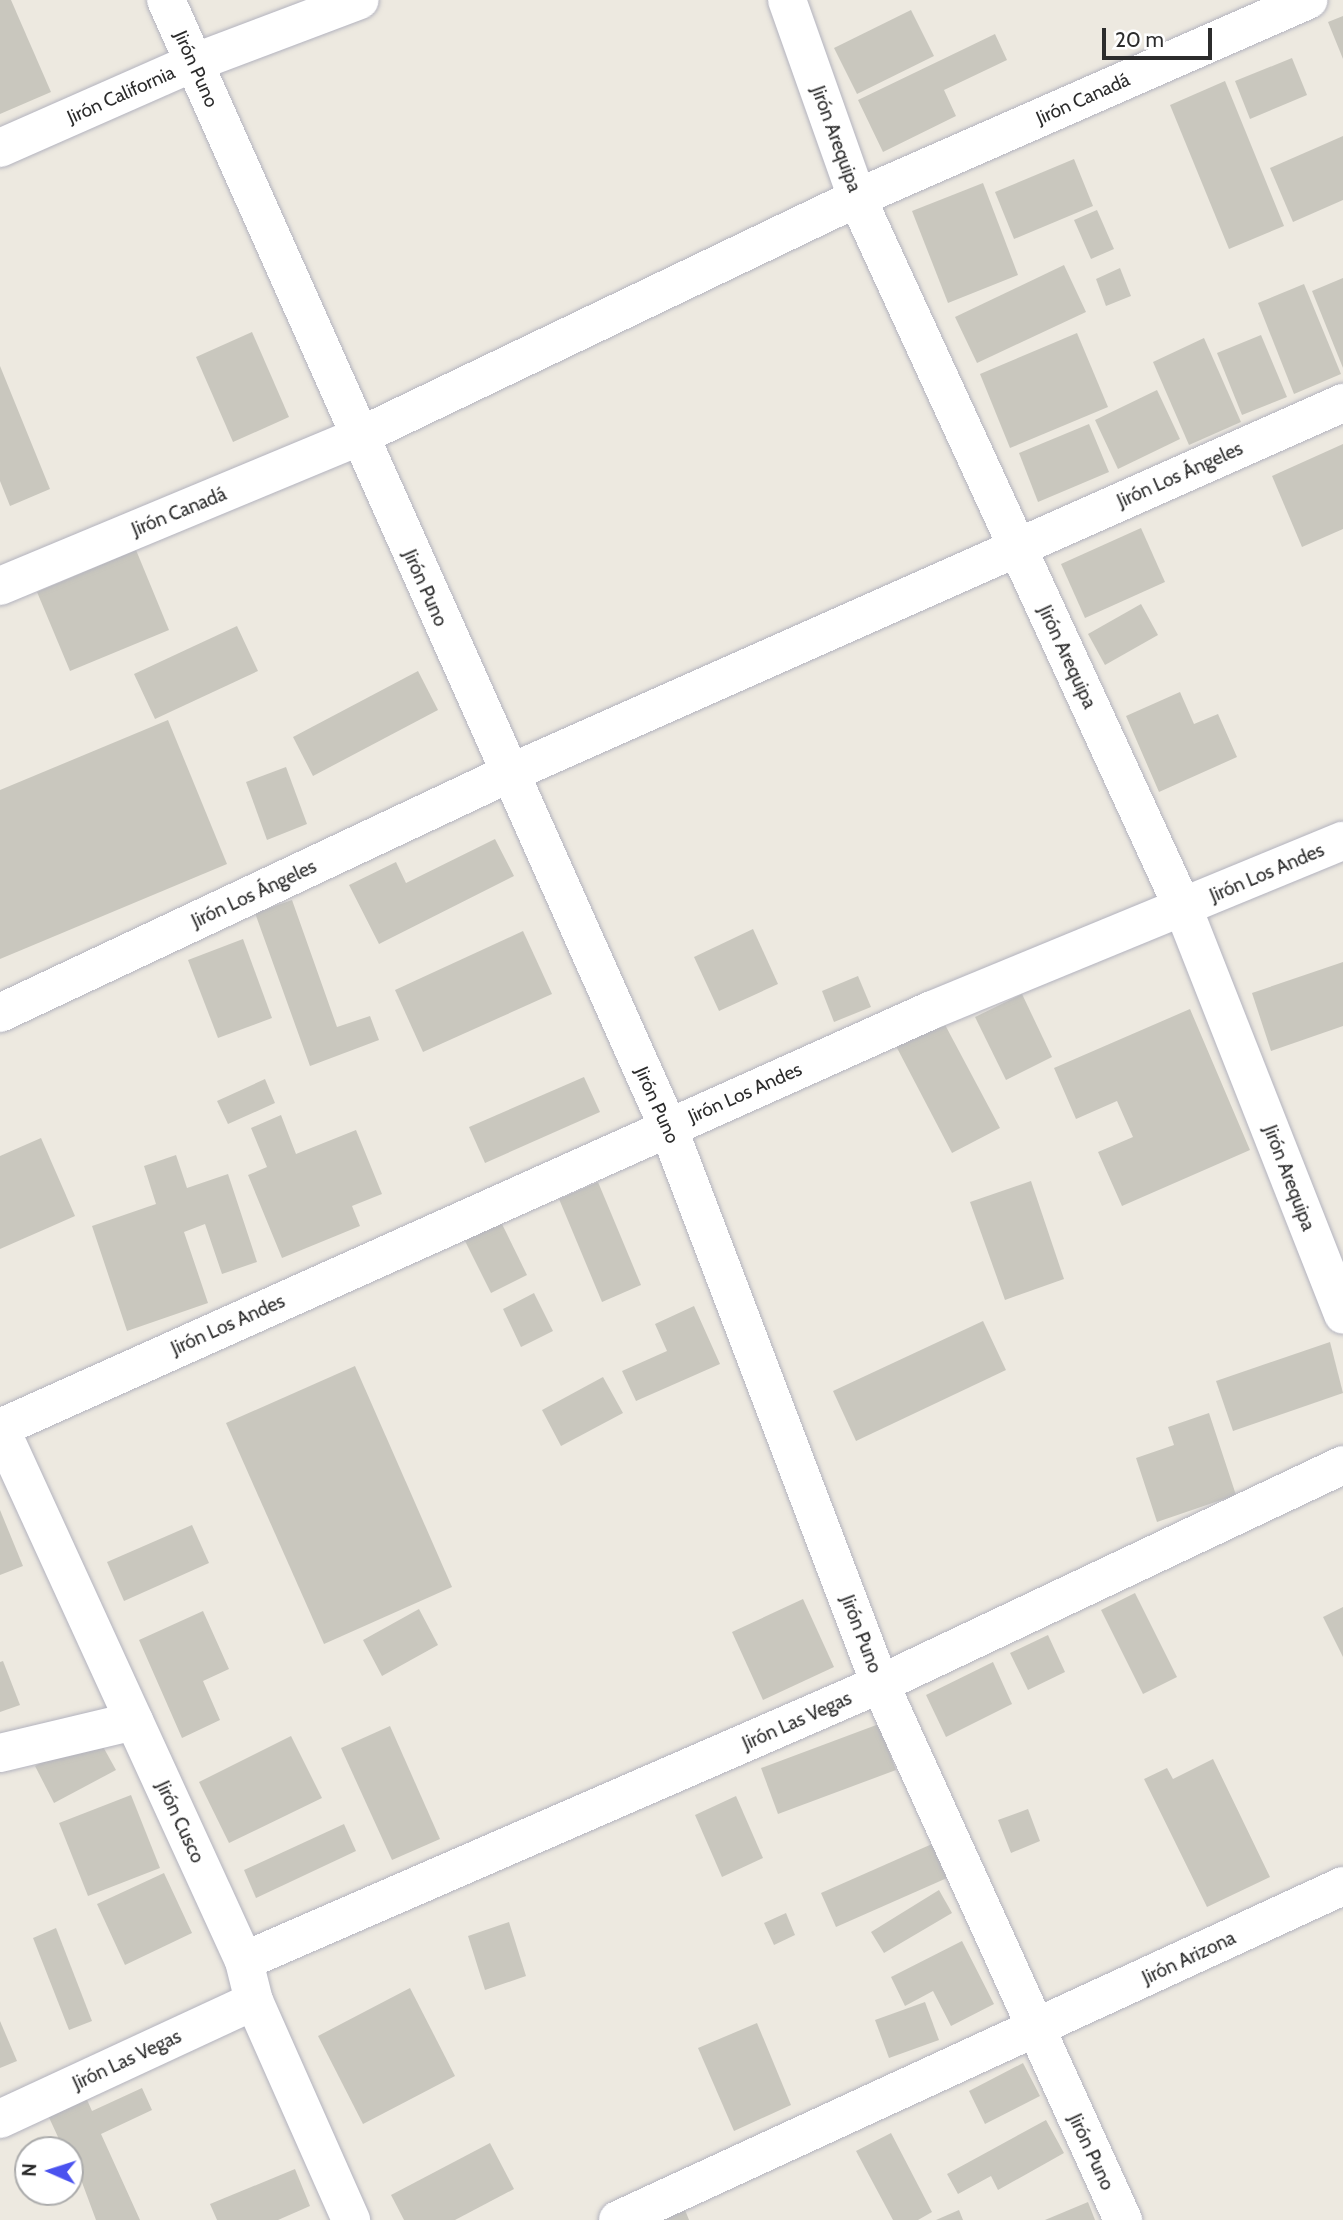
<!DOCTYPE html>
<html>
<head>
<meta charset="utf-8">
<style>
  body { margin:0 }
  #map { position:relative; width:1343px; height:2220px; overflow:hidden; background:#ede9e0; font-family:Cabin,sans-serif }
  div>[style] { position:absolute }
  .building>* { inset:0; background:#c9c7be }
  .roads { filter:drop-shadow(0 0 2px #b3b3be) drop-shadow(0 0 2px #b3b3be) }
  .minor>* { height:38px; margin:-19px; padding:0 19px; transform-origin:19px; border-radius:19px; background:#fff }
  span { translate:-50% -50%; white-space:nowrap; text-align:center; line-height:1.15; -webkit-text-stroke:5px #fff; paint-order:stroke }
  .street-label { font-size:19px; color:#2c2c2c }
  .north { position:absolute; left:14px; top:2136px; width:70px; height:70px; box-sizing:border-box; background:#fff; border:2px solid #ababab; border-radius:50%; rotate:273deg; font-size:19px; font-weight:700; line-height:28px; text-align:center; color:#2c2c2c }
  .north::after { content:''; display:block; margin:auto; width:24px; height:32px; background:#4a52ef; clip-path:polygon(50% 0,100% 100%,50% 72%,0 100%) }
  .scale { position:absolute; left:1102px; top:28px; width:110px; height:32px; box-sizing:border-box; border:4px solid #2c2c2c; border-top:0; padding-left:9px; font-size:21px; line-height:24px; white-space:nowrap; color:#2c2c2c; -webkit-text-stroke:5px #fff; paint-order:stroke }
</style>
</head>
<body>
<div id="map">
  <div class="building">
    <i style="clip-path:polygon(0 0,11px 0,51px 92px,0 114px)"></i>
    <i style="clip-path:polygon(911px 10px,934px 56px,857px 94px,834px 48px)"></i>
    <i style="clip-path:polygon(1343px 16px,1343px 59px,1328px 22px)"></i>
    <i style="clip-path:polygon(995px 34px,1007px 60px,944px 90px,956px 116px,883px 152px,858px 100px)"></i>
    <i style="clip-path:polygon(1292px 58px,1307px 95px,1250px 119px,1235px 81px)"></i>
    <i style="clip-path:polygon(1225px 81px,1284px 226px,1229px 249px,1170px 105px)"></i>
    <i style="clip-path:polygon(1343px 136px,1343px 200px,1293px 222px,1270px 168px)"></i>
    <i style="clip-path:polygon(1074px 159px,1093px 206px,1014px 239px,995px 192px)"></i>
    <i style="clip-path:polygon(983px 183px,1018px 275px,948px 303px,912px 211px)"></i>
    <i style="clip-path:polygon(1097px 210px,1114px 249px,1091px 259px,1074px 220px)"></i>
    <i style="clip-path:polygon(1064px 265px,1086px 312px,977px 363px,955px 317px)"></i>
    <i style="clip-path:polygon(1120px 268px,1131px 296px,1106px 306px,1096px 279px)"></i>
    <i style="clip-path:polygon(1343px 278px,1343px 368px,1312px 291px)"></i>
    <i style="clip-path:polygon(1304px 284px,1341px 374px,1294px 394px,1258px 303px)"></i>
    <i style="clip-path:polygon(252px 332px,289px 417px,233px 442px,196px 357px)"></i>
    <i style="clip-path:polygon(1077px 333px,1108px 407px,1010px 448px,980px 374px)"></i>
    <i style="clip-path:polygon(1261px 335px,1287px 397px,1242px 415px,1217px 353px)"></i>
    <i style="clip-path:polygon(1204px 338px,1241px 422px,1189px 445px,1153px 362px)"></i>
    <i style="clip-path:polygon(0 366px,50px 489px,10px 506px,0 481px)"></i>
    <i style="clip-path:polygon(1157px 390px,1180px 439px,1118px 469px,1095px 420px)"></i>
    <i style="clip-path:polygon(1089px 424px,1109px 472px,1038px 502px,1019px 453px)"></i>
    <i style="clip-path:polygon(1343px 444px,1343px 529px,1302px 547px,1272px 476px)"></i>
    <i style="clip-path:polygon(1141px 528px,1165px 582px,1085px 618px,1061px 564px)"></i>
    <i style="clip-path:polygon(136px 550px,169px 630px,70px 671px,37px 592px)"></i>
    <i style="clip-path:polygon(1141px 604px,1158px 635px,1105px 665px,1088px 634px)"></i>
    <i style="clip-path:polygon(237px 626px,258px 671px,155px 719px,134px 674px)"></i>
    <i style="clip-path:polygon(418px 671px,438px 710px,313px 776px,293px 737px)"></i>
    <i style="clip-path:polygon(1180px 692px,1194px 724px,1218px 714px,1237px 757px,1159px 792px,1126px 716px)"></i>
    <i style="clip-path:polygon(168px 720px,227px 864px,0 959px,0 790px)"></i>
    <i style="clip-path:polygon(286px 767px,307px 824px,267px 840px,246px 782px)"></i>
    <i style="clip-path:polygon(495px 839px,514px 876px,379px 944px,349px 885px,396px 862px,406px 883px)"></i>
    <i style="clip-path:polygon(292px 900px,337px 1027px,370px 1016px,379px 1040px,310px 1066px,255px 913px)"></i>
    <i style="clip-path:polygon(753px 929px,778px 984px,719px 1011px,694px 957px)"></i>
    <i style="clip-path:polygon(523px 931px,552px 994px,423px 1052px,395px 990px)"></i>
    <i style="clip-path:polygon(243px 939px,272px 1018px,218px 1038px,188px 960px)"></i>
    <i style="clip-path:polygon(1343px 962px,1343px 1026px,1271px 1051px,1252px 993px)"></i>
    <i style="clip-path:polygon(858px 976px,871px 1007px,834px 1022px,822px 991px)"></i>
    <i style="clip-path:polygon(1022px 994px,1052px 1057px,1006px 1080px,975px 1017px)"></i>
    <i style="clip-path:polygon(1190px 1009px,1250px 1150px,1122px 1206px,1098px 1152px,1133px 1137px,1117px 1101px,1076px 1119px,1054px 1068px)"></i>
    <i style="clip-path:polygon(943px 1021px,1000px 1128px,952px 1153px,896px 1046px)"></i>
    <i style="clip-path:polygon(584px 1077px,600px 1112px,485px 1163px,469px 1127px)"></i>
    <i style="clip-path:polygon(265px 1079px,275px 1103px,228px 1124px,217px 1101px)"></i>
    <i style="clip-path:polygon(281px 1115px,296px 1154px,356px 1130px,382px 1194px,352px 1206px,360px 1226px,282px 1258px,248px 1175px,267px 1167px,251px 1128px)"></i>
    <i style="clip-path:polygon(41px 1138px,75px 1216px,0 1249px,0 1156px)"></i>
    <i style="clip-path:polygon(176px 1155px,187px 1188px,228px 1174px,257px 1262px,222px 1274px,205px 1224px,184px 1232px,208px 1303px,127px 1331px,92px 1226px,156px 1204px,144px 1166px)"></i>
    <i style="clip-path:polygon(1031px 1181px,1064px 1279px,1005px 1300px,970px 1202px)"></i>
    <i style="clip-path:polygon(598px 1182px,641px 1285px,602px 1302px,559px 1199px)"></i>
    <i style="clip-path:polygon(500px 1220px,527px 1275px,491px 1293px,464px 1239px)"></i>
    <i style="clip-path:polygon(534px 1293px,553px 1331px,521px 1347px,503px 1309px)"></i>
    <i style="clip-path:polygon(694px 1306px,720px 1364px,636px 1401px,622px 1371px,667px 1351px,655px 1324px)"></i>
    <i style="clip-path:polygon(983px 1321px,1006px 1370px,856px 1441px,833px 1391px)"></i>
    <i style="clip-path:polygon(1330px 1342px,1343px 1393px,1233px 1431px,1216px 1381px)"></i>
    <i style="clip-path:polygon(355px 1366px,452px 1587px,324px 1644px,226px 1423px)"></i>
    <i style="clip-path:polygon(603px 1377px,623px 1413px,561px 1446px,542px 1410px)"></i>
    <i style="clip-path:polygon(1209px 1413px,1236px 1495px,1157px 1522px,1136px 1458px,1174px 1445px,1168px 1427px)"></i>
    <i style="clip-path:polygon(0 1510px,23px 1566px,0 1575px)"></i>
    <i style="clip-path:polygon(192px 1525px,209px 1563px,124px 1601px,107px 1562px)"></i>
    <i style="clip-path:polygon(1135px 1593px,1177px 1677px,1143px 1694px,1101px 1610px)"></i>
    <i style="clip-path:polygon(803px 1599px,834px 1667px,763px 1700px,732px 1632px)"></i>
    <i style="clip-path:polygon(1343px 1607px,1343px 1657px,1323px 1617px)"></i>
    <i style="clip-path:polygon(419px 1609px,438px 1645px,382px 1676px,363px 1640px)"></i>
    <i style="clip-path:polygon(203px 1611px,229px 1669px,203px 1681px,220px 1720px,182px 1738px,139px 1640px)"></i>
    <i style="clip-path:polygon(1048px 1635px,1065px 1672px,1028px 1690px,1010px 1653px)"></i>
    <i style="clip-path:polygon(3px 1661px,20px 1705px,0 1712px,0 1662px)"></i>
    <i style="clip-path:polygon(993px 1662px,1012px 1704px,946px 1737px,926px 1695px)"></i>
    <i style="clip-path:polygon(879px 1724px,896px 1770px,778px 1814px,761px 1768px)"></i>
    <i style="clip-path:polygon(390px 1726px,440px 1839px,392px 1860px,341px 1748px)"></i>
    <i style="clip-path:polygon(96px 1734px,116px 1770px,54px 1803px,35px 1766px)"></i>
    <i style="clip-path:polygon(291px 1736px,322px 1798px,229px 1843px,199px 1782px)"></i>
    <i style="clip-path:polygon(1213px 1759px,1270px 1877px,1207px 1907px,1144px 1779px,1167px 1768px,1173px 1779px)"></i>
    <i style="clip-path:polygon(131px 1795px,160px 1868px,88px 1896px,59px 1823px)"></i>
    <i style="clip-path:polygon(736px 1796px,763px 1858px,722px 1877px,695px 1815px)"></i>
    <i style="clip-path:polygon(1028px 1809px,1040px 1841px,1011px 1853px,998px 1820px)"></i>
    <i style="clip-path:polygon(344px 1824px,356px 1851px,256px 1898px,244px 1870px)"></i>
    <i style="clip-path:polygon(932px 1844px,947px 1878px,836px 1927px,821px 1893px)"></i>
    <i style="clip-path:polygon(164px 1873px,192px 1933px,125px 1965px,97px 1904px)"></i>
    <i style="clip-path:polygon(939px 1890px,952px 1913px,884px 1953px,871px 1932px)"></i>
    <i style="clip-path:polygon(786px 1913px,795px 1935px,774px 1945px,764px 1923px)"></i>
    <i style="clip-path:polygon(509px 1922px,526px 1976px,485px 1990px,468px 1936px)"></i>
    <i style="clip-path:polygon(56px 1928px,92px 2021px,69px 2030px,33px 1938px)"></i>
    <i style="clip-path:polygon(962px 1941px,994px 2004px,951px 2026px,933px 1991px,905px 2006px,891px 1977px)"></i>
    <i style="clip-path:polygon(410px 1988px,455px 2076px,363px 2124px,318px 2036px)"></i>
    <i style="clip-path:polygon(925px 2002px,939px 2040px,889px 2058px,875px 2020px)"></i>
    <i style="clip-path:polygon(0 2021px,17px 2061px,0 2068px)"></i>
    <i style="clip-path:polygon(757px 2023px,791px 2105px,734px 2131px,698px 2048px)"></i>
    <i style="clip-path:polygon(1023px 2063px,1040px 2096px,985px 2124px,969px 2091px)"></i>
    <i style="clip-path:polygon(142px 2088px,152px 2110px,101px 2134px,140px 2220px,96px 2220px,70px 2150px,64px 2150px,46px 2111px,84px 2093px,92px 2111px)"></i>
    <i style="clip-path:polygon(1046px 2120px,1064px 2153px,998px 2190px,991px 2176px,958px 2194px,947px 2174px)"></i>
    <i style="clip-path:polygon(891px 2133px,932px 2212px,918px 2220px,893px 2220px,856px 2151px)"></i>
    <i style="clip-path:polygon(490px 2143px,514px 2189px,455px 2220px,404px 2220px,391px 2195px)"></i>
    <i style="clip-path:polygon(295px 2169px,310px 2206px,278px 2220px,217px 2220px,210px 2204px)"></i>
    <i style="clip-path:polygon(1088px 2202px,1095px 2220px,1045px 2220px)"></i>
    <i style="clip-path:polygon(685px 2210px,689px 2220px,662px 2220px)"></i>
    <i style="clip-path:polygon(959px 2210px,963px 2220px,936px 2220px)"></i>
  </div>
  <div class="roads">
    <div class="minor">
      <i style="left:166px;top:0;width:1234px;rotate:65.99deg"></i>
      <i style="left:668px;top:1127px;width:596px;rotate:69.16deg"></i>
      <i style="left:880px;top:1684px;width:589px;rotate:65.61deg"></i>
      <i style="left:787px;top:0;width:210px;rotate:70.5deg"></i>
      <i style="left:857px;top:198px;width:781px;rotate:65.34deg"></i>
      <i style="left:1183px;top:908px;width:437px;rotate:68.5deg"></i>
      <i style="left:0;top:148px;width:211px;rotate:-23.8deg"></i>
      <i style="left:193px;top:63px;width:178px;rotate:-20.7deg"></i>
      <i style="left:0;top:586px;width:388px;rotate:-22.6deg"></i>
      <i style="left:358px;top:437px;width:553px;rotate:-25.59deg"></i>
      <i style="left:857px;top:198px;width:493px;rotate:-23.7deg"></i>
      <i style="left:0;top:1013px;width:561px;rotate:-25.2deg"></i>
      <i style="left:508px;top:774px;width:914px;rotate:-23.96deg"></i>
      <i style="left:0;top:1428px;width:1021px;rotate:-24.16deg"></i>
      <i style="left:932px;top:1010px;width:444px;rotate:-22.4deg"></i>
      <i style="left:0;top:1428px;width:586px;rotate:65.4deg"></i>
      <i style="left:244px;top:1961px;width:41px;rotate:76deg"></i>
      <i style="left:254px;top:2001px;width:240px;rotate:66.1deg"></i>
      <i style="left:0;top:1753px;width:138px;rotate:-13.4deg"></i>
      <i style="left:244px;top:1961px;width:694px;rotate:-23.53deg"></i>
      <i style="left:880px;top:1684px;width:512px;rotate:-25.31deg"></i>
      <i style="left:0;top:2119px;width:280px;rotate:-24.9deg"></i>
      <i style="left:618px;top:2220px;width:798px;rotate:-24.74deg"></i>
    </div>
  </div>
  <div class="street-label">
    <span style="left:196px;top:69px;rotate:66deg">Jirón Puno</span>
    <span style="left:121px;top:95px;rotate:-24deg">Jirón California</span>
    <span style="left:1083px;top:99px;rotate:-24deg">Jirón Canadá</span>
    <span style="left:836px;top:139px;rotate:70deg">Jirón Arequipa</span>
    <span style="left:1180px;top:475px;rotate:-24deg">Jirón Los Ángeles</span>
    <span style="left:179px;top:512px;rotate:-22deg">Jirón Canadá</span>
    <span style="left:425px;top:588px;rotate:66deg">Jirón Puno</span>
    <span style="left:1067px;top:657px;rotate:65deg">Jirón Arequipa</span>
    <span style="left:1267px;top:873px;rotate:-23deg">Jirón Los Andes</span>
    <span style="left:254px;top:894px;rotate:-25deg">Jirón Los Ángeles</span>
    <span style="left:745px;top:1093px;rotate:-24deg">Jirón Los Andes</span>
    <span style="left:657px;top:1105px;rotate:66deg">Jirón Puno</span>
    <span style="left:1289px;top:1178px;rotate:69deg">Jirón Arequipa</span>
    <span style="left:228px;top:1325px;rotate:-24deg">Jirón Los Andes</span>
    <span style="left:861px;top:1634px;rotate:69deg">Jirón Puno</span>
    <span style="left:797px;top:1721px;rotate:-24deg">Jirón Las Vegas</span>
    <span style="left:180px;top:1822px;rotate:65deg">Jirón Cusco</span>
    <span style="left:1189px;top:1958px;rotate:-25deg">Jirón Arizona</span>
    <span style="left:127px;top:2060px;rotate:-25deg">Jirón Las Vegas</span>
    <span style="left:1091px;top:2152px;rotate:65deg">Jirón Puno</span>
  </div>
  <div class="north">N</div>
  <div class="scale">20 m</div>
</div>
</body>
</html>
